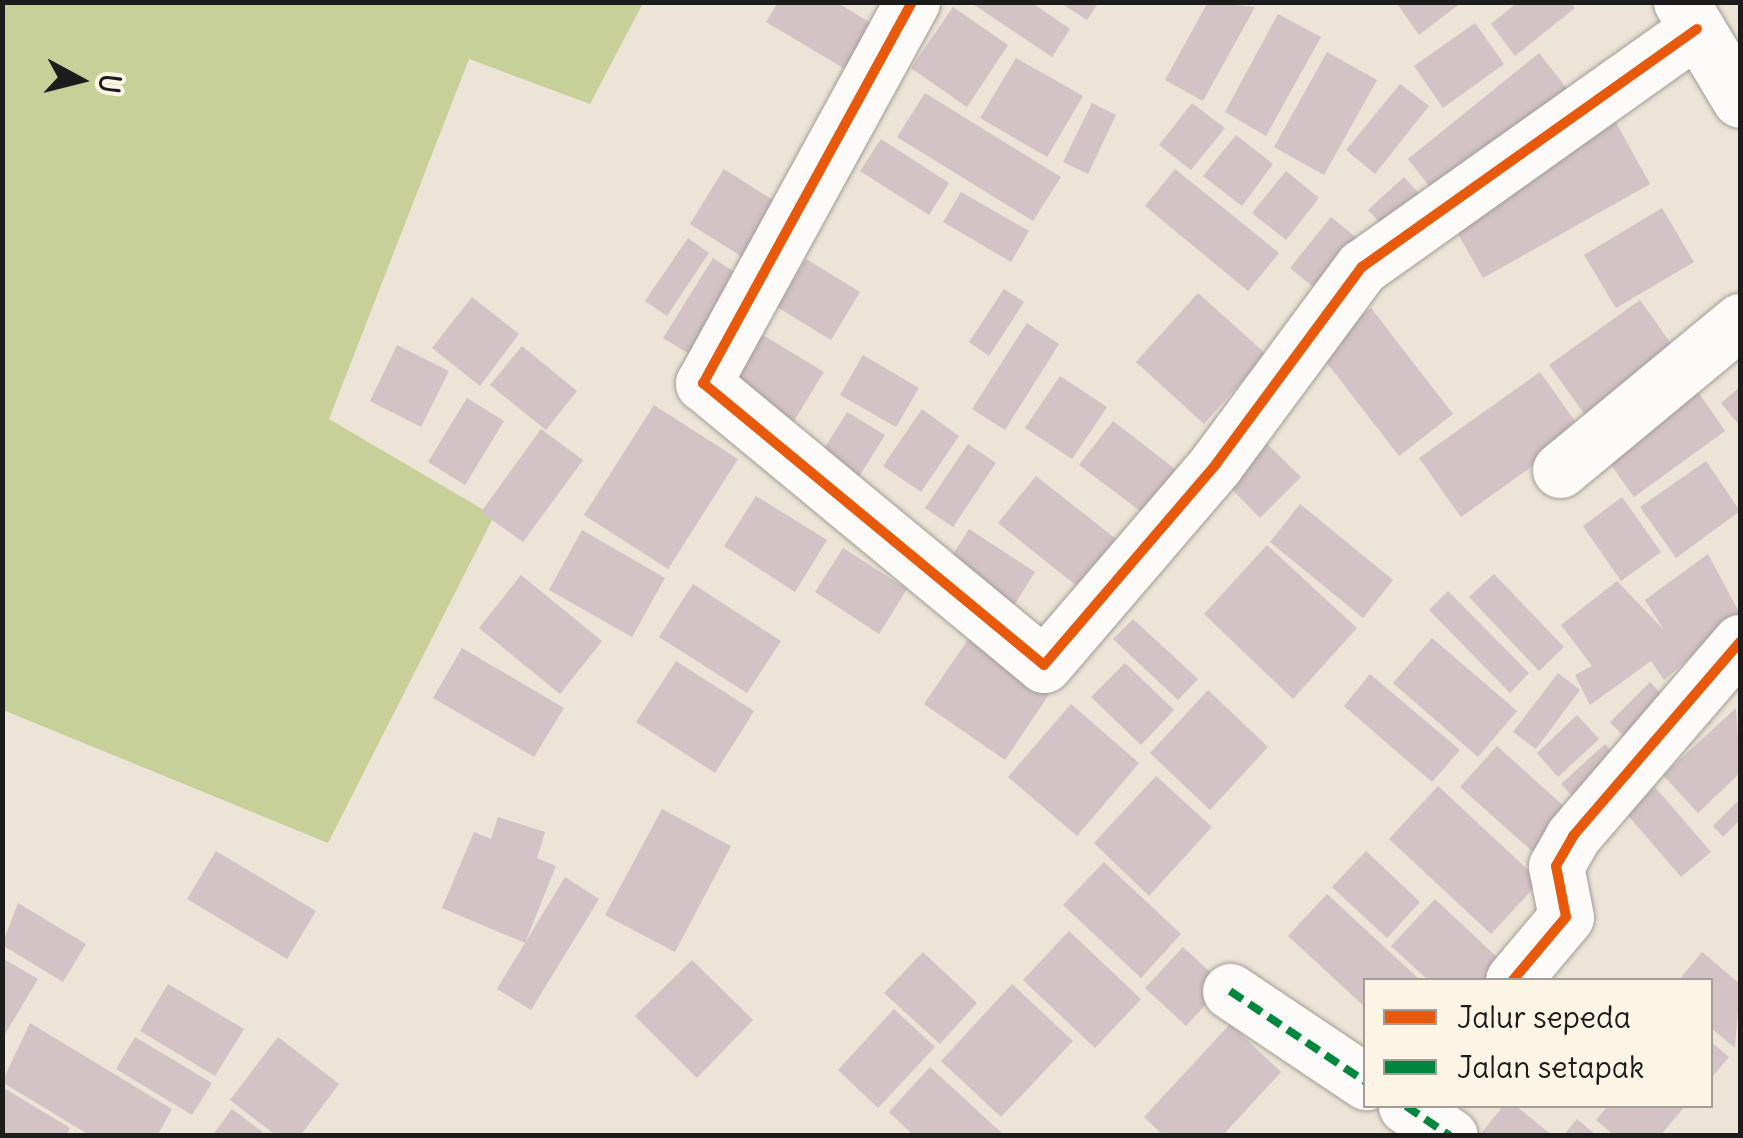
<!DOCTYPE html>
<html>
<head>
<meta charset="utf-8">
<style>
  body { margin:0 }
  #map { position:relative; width:1743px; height:1138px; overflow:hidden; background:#ece4d6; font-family:Delius,sans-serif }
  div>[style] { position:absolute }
  .green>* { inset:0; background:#c7d098 }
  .building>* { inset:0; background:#d3c2c6 }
  .roads { filter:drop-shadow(0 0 2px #a19c95) drop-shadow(0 0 2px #a19c95) }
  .minor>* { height:55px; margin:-27.5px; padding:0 27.5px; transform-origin:27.5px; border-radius:27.5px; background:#fcfbf9 }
  .major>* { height:55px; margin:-27.5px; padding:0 27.5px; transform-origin:27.5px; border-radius:27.5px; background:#fcfbf9 }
  .quiet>* { height:8px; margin-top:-4px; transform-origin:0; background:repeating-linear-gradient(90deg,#00873e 0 15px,transparent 0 23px) }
  .cycleway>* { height:10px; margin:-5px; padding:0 5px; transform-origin:5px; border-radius:5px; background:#e8590c }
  span { translate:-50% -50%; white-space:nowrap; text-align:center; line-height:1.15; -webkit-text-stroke:8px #fcf5e5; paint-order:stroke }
  .frame { position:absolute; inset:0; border:5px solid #1c1c1c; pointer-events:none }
  .legend { position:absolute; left:1363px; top:978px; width:350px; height:130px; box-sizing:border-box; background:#fcf5e5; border:2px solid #a29e95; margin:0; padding:12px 18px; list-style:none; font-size:30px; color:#1c1c1c }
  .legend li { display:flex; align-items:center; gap:20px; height:50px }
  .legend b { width:50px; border:2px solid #a29e95 }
  .north { position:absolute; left:30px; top:30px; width:100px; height:100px; -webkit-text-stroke:8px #fcf5e5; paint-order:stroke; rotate:97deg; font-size:28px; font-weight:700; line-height:40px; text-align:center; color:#1c1c1c }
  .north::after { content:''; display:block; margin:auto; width:35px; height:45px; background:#1c1c1c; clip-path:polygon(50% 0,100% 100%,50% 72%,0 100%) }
</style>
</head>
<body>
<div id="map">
  <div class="green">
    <i style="clip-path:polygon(2px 3px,643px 3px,590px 104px,469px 59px,329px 419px,494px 516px,328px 843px,3px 710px)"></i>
  </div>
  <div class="building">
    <i style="clip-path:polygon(778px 2px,836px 2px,884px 31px,857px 76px,766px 22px)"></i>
    <i style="clip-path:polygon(970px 2px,1031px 2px,1070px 29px,1052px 57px)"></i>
    <i style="clip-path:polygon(1059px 2px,1099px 2px,1087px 20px)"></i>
    <i style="clip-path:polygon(1208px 2px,1255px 7px,1203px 101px,1165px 80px)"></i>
    <i style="clip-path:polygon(1396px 2px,1462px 2px,1419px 35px)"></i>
    <i style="clip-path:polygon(1518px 2px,1570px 2px,1575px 8px,1515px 56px,1491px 24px)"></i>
    <i style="clip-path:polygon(953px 7px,1008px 45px,967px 107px,911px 68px)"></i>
    <i style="clip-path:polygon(1278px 14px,1321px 37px,1266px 136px,1225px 112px)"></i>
    <i style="clip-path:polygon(1475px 23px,1504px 64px,1443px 108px,1414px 66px)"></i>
    <i style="clip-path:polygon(1327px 52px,1377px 80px,1324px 175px,1274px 147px)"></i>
    <i style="clip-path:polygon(1539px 53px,1576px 100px,1444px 205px,1408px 159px)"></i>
    <i style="clip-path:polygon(1016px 58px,1083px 96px,1047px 157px,980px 118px)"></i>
    <i style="clip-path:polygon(1400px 84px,1429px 106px,1375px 174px,1346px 150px)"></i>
    <i style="clip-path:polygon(925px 93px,1061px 177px,1033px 221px,897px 137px)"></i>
    <i style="clip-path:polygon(1092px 103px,1116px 115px,1088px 174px,1063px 162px)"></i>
    <i style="clip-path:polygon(1192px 103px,1225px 128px,1191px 170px,1159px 145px)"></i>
    <i style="clip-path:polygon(1614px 119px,1650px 184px,1483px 278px,1446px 213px)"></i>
    <i style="clip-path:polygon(1236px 135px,1273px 164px,1242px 206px,1203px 176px)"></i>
    <i style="clip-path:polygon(881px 139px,949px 183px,929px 215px,860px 171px)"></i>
    <i style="clip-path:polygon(724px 169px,779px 204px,744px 258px,690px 224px)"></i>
    <i style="clip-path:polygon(1175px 169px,1279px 253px,1248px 291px,1145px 206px)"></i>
    <i style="clip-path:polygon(1286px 171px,1319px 198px,1286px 240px,1252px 213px)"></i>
    <i style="clip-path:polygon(1404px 177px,1430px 206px,1395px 239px,1368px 210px)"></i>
    <i style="clip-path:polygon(961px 192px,1029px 231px,1011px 262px,943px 222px)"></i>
    <i style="clip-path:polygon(1662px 208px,1694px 262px,1616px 308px,1584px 255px)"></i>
    <i style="clip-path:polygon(1331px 217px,1363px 243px,1322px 294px,1290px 268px)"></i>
    <i style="clip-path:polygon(688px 238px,709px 253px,667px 316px,645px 301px)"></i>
    <i style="clip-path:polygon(713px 258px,750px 282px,701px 361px,663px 338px)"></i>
    <i style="clip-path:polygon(806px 259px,860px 292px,831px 340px,777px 307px)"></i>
    <i style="clip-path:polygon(1004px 289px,1024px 302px,989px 356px,969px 342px)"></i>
    <i style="clip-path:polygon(1198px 293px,1266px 354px,1204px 424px,1136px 362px)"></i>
    <i style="clip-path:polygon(472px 297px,519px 334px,480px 386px,432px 348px)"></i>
    <i style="clip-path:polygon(1640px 300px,1679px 355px,1588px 419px,1549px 365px)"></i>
    <i style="clip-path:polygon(1371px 308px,1453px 414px,1399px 456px,1317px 350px)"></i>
    <i style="clip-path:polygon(1027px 323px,1059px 344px,1005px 430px,972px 409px)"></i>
    <i style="clip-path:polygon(753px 329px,824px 372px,789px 429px,718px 386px)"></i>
    <i style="clip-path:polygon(397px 345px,449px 371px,421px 427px,370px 401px)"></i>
    <i style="clip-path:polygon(522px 346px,577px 391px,546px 430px,490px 385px)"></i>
    <i style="clip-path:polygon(863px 355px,919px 388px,896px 427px,840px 395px)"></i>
    <i style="clip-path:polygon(1540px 372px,1582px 431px,1461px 517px,1419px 458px)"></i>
    <i style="clip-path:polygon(1060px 376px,1107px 407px,1072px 459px,1025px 428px)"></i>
    <i style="clip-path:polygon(1740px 387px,1740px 426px,1721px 403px)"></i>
    <i style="clip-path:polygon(1696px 389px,1725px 431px,1634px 497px,1604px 455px)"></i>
    <i style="clip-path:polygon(467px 398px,504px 421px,465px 485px,428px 462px)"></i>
    <i style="clip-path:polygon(654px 405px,738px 459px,668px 569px,584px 515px)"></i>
    <i style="clip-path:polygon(922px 409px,959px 436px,921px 492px,883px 466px)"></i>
    <i style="clip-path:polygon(847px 412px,885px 435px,849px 493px,812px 468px)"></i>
    <i style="clip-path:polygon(1113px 421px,1184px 476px,1151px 519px,1079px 465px)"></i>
    <i style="clip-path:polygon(541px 429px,583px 460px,523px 542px,481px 512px)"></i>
    <i style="clip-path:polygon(1260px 437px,1301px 477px,1260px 518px,1220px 477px)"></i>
    <i style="clip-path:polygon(968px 444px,996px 463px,953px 527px,925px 508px)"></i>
    <i style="clip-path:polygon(1706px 461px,1740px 511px,1676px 558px,1640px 507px)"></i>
    <i style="clip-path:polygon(1036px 476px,1116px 539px,1078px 587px,998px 523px)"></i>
    <i style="clip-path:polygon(756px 496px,827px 540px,795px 592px,724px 546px)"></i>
    <i style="clip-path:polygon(1622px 497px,1661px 552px,1621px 581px,1583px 526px)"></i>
    <i style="clip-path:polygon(1300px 504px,1393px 580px,1363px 618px,1270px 542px)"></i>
    <i style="clip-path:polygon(969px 529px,1035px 572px,1006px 618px,940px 575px)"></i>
    <i style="clip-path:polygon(582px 530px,665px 578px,632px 637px,549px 590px)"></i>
    <i style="clip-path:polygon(1267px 545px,1357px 628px,1293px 699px,1204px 614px)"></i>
    <i style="clip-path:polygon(843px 548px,907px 589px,879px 634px,815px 592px)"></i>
    <i style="clip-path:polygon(1708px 554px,1740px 614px,1664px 680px,1651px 661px,1590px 705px,1575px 675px,1592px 666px,1561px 625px,1617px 581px,1664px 630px,1645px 600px)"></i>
    <i style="clip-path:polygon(1494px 574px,1564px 647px,1539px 671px,1469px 597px)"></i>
    <i style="clip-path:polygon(521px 575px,602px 641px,560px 694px,479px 628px)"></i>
    <i style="clip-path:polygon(693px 584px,781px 641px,747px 693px,659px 637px)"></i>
    <i style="clip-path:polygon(1448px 591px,1529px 673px,1510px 693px,1429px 610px)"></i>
    <i style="clip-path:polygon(1133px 619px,1198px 679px,1178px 700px,1113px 639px)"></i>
    <i style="clip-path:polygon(969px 638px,1050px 693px,1005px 760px,924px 704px)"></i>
    <i style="clip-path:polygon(1432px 638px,1517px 711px,1478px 757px,1393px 683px)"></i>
    <i style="clip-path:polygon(462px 648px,564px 708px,534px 757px,433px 698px)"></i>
    <i style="clip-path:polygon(676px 661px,754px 711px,715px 773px,636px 722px)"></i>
    <i style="clip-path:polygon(1125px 663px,1174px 710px,1141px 745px,1091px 697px)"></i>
    <i style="clip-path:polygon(1558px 673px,1580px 690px,1536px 749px,1513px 732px)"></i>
    <i style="clip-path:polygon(1370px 674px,1460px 750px,1432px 782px,1344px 706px)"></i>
    <i style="clip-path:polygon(1650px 682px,1670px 703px,1630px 743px,1610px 722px)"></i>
    <i style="clip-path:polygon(1208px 690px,1268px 747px,1210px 810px,1150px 753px)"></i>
    <i style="clip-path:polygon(1071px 704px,1139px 763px,1077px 836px,1008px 777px)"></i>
    <i style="clip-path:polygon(1736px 708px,1740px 773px,1698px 813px,1663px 775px)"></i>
    <i style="clip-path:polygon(1577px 715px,1599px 739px,1558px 777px,1537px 753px)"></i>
    <i style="clip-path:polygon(1605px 744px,1625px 767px,1581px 806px,1561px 784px)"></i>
    <i style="clip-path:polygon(1497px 746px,1579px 820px,1543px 861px,1460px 787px)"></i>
    <i style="clip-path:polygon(1156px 776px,1212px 827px,1149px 896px,1094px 843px)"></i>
    <i style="clip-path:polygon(1438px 786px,1540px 881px,1491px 934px,1389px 839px)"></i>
    <i style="clip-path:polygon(1655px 787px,1711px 852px,1681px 877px,1626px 813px)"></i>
    <i style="clip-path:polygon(1740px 799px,1740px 820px,1723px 837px,1713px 826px)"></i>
    <i style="clip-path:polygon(662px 809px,731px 846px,675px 952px,605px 915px)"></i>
    <i style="clip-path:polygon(498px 817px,545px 832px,537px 858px,556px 866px,525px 943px,442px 908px,474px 832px,491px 839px)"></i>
    <i style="clip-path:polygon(216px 851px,316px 911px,287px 959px,187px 899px)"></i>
    <i style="clip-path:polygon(1366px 851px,1420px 902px,1387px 938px,1332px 887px)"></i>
    <i style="clip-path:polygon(1104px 862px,1181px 934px,1141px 978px,1063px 905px)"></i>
    <i style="clip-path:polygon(565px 877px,599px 899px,531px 1010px,497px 989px)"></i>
    <i style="clip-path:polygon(1327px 894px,1420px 980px,1366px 980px,1366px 1008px,1288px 936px)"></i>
    <i style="clip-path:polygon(1435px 899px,1515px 974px,1509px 980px,1428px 980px,1391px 946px)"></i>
    <i style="clip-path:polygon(18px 903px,86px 944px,63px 982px,2px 945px)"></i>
    <i style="clip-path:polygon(1069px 931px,1141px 999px,1095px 1048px,1023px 980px)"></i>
    <i style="clip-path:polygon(1183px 947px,1224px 985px,1186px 1026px,1145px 988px)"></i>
    <i style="clip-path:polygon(923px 952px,977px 1003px,940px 1044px,884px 993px)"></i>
    <i style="clip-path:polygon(1702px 952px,1740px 984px,1735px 1048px,1710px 1027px,1710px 980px,1679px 980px)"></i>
    <i style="clip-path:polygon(2px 958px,38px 979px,2px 1039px)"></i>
    <i style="clip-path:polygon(692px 960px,753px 1020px,697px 1078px,635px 1016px)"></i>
    <i style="clip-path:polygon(168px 984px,244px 1029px,215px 1076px,140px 1031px)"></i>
    <i style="clip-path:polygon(1012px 984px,1073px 1041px,1001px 1117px,941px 1061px)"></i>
    <i style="clip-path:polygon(894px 1009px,935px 1047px,878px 1108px,838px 1070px)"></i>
    <i style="clip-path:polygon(30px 1023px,172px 1109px,157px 1136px,91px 1136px,2px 1082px)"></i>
    <i style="clip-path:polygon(1230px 1024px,1281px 1072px,1222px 1136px,1164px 1136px,1144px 1117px)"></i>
    <i style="clip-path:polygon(135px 1037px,212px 1083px,192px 1115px,116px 1069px)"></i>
    <i style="clip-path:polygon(278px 1037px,339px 1084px,300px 1136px,277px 1136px,230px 1100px)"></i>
    <i style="clip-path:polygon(1710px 1041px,1729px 1057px,1710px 1079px)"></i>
    <i style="clip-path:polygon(930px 1067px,1005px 1136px,914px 1136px,889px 1112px)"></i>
    <i style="clip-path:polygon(2px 1087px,70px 1128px,66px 1136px,2px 1136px)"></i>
    <i style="clip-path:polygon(1503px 1106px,1516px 1106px,1553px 1136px,1479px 1136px)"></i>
    <i style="clip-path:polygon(1608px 1106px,1685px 1106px,1660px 1136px,1615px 1136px,1596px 1120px)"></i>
    <i style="clip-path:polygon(232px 1109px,268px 1136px,212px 1136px)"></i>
    <i style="clip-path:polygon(1577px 1119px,1597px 1136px,1563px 1136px)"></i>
  </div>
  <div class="roads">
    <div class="minor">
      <i style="left:912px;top:2px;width:435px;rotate:118.7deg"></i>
      <i style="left:703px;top:383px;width:442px;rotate:39.6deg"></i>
      <i style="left:1044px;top:665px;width:265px;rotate:-49.4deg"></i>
      <i style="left:1216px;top:464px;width:245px;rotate:-53.5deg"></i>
      <i style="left:1362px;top:267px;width:411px;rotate:-35.4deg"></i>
      <i style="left:1560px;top:470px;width:234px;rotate:-39.6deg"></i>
      <i style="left:1513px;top:980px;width:82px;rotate:-49.9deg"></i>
      <i style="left:1566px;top:917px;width:52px;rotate:-101.1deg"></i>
      <i style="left:1556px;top:866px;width:34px;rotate:-60deg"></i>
      <i style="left:1573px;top:836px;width:256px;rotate:-49.3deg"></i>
      <i style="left:1230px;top:991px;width:164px;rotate:33.8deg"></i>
      <i style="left:1406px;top:1106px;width:53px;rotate:34.3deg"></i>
    </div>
    <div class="major">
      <i style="left:1681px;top:2px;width:114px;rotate:59deg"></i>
    </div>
  </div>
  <div class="quiet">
    <i style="left:1230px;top:991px;width:164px;rotate:33.8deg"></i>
    <i style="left:1406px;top:1106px;width:53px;rotate:34.3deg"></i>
  </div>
  <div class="cycleway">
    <i style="left:912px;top:2px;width:435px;rotate:118.7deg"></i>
    <i style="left:703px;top:383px;width:442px;rotate:39.6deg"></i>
    <i style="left:1044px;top:665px;width:265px;rotate:-49.4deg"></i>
    <i style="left:1216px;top:464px;width:245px;rotate:-53.5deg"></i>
    <i style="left:1362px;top:267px;width:411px;rotate:-35.4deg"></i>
    <i style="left:1513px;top:980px;width:82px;rotate:-49.9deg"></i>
    <i style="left:1566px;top:917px;width:52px;rotate:-101.1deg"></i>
    <i style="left:1556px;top:866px;width:34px;rotate:-60deg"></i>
    <i style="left:1573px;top:836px;width:256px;rotate:-49.3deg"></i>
  </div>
  <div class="frame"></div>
  <ul class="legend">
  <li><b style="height:12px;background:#e8590c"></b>Jalur sepeda</li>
  <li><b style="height:12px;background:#00873e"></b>Jalan setapak</li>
  </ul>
  <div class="north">U</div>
</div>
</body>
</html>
